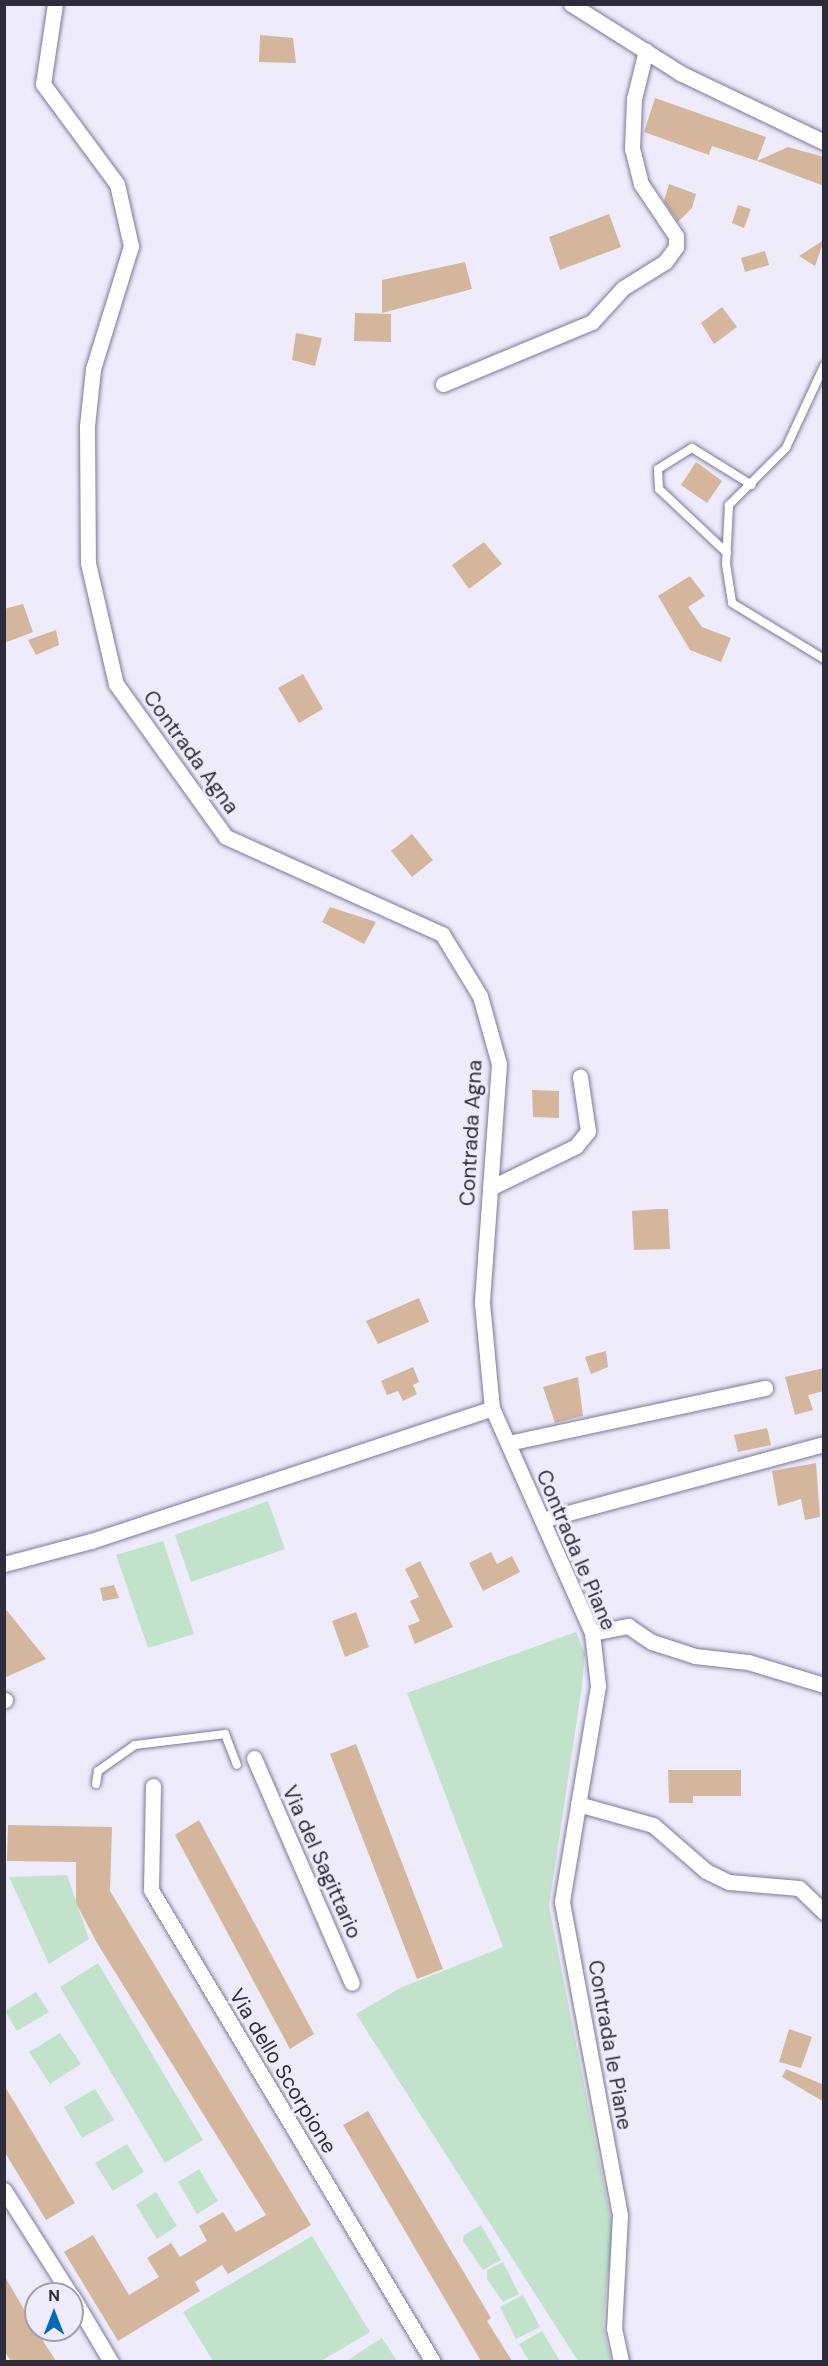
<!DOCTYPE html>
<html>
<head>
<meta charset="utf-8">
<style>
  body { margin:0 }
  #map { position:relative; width:828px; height:2366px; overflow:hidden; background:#eeecfb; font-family:"DM Sans",sans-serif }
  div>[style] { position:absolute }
  .green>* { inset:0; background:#c2e2cc }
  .building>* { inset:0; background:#d3b69c }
  .roads { filter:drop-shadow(0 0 2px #7d7898) drop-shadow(0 0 2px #7d7898) }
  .lane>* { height:8px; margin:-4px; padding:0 4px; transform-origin:4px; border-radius:4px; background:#fff }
  .street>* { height:15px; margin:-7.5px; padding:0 7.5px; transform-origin:7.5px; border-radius:7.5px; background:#fff }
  span { translate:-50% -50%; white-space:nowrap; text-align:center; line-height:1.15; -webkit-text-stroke:6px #eeecfb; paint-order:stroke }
  .street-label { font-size:21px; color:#2e2c3a }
  .frame { position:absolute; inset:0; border:6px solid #2e2c3a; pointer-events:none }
  .north { position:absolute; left:24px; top:2282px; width:60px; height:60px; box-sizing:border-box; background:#eeecfb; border:2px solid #a19fae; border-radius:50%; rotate:0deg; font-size:16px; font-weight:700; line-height:24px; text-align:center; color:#2e2c3a }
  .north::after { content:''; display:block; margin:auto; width:21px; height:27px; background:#036ab6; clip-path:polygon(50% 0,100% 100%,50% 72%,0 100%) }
</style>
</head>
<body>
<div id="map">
  <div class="green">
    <i style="clip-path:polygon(268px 1501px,285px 1549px,191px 1582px,175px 1535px)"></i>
    <i style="clip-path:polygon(163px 1541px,194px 1634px,148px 1648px,116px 1555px)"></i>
    <i style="clip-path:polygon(576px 1632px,585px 1654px,582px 1686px,549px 1906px,618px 2256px,608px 2272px,603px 2325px,611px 2361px,578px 2361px,356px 2014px,400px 1988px,503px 1947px,407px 1693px)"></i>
    <i style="clip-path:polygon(67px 1875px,89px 1939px,49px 1964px,9px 1877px)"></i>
    <i style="clip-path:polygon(98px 1963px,203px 2140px,165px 2163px,60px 1987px)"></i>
    <i style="clip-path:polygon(36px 1992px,49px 2012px,17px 2031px,5px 2011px)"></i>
    <i style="clip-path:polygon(60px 2033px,81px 2064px,50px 2084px,29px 2052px)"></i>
    <i style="clip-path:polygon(95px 2089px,114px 2120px,82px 2138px,64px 2107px)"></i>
    <i style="clip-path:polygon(127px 2144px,144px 2172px,113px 2191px,95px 2163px)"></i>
    <i style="clip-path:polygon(199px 2169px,218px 2201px,197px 2214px,178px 2182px)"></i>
    <i style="clip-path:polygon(156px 2192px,177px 2226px,157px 2239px,136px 2205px)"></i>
    <i style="clip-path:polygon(481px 2225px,501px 2260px,483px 2270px,463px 2241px,464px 2235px)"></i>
    <i style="clip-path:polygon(312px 2236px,370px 2332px,321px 2361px,213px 2361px,183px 2312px)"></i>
    <i style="clip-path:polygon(503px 2262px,519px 2294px,503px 2302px,487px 2279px,487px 2270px)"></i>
    <i style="clip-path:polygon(523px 2295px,540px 2327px,516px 2339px,500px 2307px)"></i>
    <i style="clip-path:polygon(542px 2331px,560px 2361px,529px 2361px,519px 2344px)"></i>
    <i style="clip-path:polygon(382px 2338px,397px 2361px,346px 2361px)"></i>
  </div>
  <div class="building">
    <i style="clip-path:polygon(260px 35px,293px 38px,296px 63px,259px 62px)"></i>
    <i style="clip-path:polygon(655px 98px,766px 137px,757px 161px,712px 146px,709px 155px,644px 132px)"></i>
    <i style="clip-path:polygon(788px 147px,824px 157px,824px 186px,757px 161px)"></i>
    <i style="clip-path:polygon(669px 184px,696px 194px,692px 208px,678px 222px,664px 201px)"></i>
    <i style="clip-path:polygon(738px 205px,751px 209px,744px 228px,732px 223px)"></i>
    <i style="clip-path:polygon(609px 214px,621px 247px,560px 270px,549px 237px)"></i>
    <i style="clip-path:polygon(824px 240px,815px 266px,799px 256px)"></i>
    <i style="clip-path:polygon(765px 251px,769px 265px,745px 272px,741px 258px)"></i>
    <i style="clip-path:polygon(465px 262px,472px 289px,382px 313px,382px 280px)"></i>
    <i style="clip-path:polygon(722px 307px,737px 327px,714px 344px,701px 323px)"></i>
    <i style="clip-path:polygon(355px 313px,391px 314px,391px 342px,354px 341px)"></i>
    <i style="clip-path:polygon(296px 333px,322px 338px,315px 366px,292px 360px)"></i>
    <i style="clip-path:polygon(696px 462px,722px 481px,707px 503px,681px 485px)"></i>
    <i style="clip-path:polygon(484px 542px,502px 564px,469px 589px,452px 565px)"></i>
    <i style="clip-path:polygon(690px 576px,705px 596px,688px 607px,702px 627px,731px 638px,721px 662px,690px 650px,658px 596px)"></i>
    <i style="clip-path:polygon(23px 604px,33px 632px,4px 643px,4px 609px)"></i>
    <i style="clip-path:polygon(56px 630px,59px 645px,36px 655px,28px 640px)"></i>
    <i style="clip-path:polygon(303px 674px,323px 709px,299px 723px,278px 688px)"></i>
    <i style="clip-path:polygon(412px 834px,433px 860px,412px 877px,391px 851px)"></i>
    <i style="clip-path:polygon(330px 907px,376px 922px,364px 944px,322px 922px)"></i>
    <i style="clip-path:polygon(532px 1090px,559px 1091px,559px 1118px,533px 1117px)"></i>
    <i style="clip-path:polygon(658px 1209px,668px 1209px,670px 1249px,634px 1250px,632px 1211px)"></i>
    <i style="clip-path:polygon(419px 1298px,429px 1322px,378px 1344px,366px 1321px)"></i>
    <i style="clip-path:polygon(606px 1351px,608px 1367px,591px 1374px,585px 1357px)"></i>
    <i style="clip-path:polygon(413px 1367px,419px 1382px,413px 1385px,417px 1394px,403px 1401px,398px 1391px,387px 1395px,381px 1381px)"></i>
    <i style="clip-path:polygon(824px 1368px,824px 1391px,808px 1395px,813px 1410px,795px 1415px,785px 1377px)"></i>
    <i style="clip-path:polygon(578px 1377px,583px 1416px,555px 1423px,543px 1387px)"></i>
    <i style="clip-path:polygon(767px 1428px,771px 1445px,738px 1452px,734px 1435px)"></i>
    <i style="clip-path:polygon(816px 1463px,820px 1517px,805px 1520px,801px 1499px,778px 1506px,772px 1471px)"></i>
    <i style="clip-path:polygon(491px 1552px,497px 1564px,512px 1556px,520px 1572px,483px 1591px,469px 1563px)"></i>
    <i style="clip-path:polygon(420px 1561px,453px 1627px,415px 1644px,408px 1626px,420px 1621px,410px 1601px,419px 1597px,405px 1569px)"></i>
    <i style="clip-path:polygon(114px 1585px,119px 1598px,103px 1601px,100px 1588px)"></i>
    <i style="clip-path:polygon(4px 1607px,46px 1659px,4px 1678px)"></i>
    <i style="clip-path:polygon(356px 1612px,369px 1647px,345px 1657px,332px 1621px)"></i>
    <i style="clip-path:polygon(356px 1744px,443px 1969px,417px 1979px,330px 1754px)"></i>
    <i style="clip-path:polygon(668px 1770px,741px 1770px,741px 1796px,693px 1796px,693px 1803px,669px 1803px)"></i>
    <i style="clip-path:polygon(199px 1820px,314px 2034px,290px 2049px,175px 1835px)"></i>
    <i style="clip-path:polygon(8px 1825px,112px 1827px,110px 1891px,311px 2225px,228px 2274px,222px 2265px,195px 2282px,200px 2291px,118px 2341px,64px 2252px,93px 2235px,129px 2295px,159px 2277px,147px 2258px,171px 2243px,180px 2257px,203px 2243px,207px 2241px,199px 2226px,223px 2212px,236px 2232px,266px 2215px,97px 1943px,76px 1903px,76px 1862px,7px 1861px)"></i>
    <i style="clip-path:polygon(789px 2029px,812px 2037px,801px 2068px,779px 2062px)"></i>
    <i style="clip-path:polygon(786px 2069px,824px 2085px,824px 2102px,782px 2077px)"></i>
    <i style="clip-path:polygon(4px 2085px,75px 2203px,46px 2220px,4px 2151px)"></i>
    <i style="clip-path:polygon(368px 2111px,491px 2318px,487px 2321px,512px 2361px,481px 2361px,343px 2125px)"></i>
    <i style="clip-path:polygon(4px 2275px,36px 2330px,56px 2361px,11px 2361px,4px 2351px)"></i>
  </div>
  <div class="roads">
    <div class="lane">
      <i style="left:824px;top:366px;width:90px;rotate:114.9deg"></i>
      <i style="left:786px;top:448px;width:81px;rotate:135deg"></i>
      <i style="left:729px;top:505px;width:59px;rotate:92.9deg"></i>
      <i style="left:726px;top:564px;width:39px;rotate:81deg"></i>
      <i style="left:732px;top:603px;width:108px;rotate:31.3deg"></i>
      <i style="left:727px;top:553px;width:93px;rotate:-136.7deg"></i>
      <i style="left:659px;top:489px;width:20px;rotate:-93deg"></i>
      <i style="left:658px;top:469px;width:40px;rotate:-32deg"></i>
      <i style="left:692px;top:448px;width:70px;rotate:31.7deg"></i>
      <i style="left:96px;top:1784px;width:13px;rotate:-81deg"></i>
      <i style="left:98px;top:1771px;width:45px;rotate:-35.1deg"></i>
      <i style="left:135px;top:1745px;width:91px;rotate:-7deg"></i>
      <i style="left:225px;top:1734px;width:33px;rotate:69deg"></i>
    </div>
    <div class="street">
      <i style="left:55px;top:4px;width:81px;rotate:98.5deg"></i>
      <i style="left:43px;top:84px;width:124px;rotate:53.5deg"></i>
      <i style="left:117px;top:184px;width:64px;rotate:77.3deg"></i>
      <i style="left:131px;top:246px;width:129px;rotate:107.2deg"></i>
      <i style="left:93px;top:369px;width:57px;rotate:96deg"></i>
      <i style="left:87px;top:426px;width:137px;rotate:89.6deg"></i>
      <i style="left:88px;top:563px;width:124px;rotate:77deg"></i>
      <i style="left:116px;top:684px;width:188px;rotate:54.3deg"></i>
      <i style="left:226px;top:837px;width:237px;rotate:24.2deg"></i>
      <i style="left:442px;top:934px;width:73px;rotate:58.5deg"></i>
      <i style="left:480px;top:996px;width:71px;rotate:74.4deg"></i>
      <i style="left:499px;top:1064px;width:240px;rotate:94.1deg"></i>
      <i style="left:482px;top:1303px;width:105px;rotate:84.6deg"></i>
      <i style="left:571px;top:4px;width:129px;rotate:32.3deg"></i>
      <i style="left:680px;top:73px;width:160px;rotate:25.6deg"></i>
      <i style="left:443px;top:384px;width:161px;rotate:-22.6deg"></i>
      <i style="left:592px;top:322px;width:46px;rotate:-47.6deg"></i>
      <i style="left:623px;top:288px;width:49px;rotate:-31.8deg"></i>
      <i style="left:665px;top:262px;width:19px;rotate:-54deg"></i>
      <i style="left:676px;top:247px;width:11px;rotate:-90deg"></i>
      <i style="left:676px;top:236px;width:63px;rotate:-123.9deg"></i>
      <i style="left:641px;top:184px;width:36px;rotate:-104deg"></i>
      <i style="left:632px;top:149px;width:50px;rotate:-87.7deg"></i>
      <i style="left:634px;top:99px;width:50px;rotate:-76.2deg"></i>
      <i style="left:490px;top:1188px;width:96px;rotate:-26deg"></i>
      <i style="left:576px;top:1146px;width:19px;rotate:-51deg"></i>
      <i style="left:588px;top:1131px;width:55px;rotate:-98.4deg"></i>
      <i style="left:508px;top:1443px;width:263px;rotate:-12.1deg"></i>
      <i style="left:542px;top:1520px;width:292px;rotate:-15.1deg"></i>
      <i style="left:4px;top:1564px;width:90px;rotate:-14.8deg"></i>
      <i style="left:91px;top:1541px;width:422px;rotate:-18.3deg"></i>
      <i style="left:492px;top:1408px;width:246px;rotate:66deg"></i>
      <i style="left:592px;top:1633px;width:53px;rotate:83.5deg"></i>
      <i style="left:598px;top:1686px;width:219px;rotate:99.5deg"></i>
      <i style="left:562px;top:1902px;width:318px;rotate:79.5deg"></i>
      <i style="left:620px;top:2215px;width:113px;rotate:93deg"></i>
      <i style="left:614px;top:2328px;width:35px;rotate:78deg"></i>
      <i style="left:592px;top:1633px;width:37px;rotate:-11deg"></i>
      <i style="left:628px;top:1626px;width:29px;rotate:34deg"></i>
      <i style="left:652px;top:1642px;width:45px;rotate:18deg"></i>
      <i style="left:695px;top:1656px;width:53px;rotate:6.5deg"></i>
      <i style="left:748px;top:1662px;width:79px;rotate:16.8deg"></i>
      <i style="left:4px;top:1700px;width:1px"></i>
      <i style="left:254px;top:1758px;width:245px;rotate:66.5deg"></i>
      <i style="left:153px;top:1786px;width:104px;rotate:91.1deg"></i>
      <i style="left:151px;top:1890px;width:550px;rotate:59.14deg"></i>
      <i style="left:578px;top:1804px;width:78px;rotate:15.6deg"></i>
      <i style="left:653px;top:1825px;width:70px;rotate:41deg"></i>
      <i style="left:706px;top:1871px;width:25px;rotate:26deg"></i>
      <i style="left:729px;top:1882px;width:70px;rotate:4.9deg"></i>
      <i style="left:799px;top:1888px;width:35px;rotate:44deg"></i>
      <i style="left:4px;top:2190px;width:123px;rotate:57.6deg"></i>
      <i style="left:72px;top:2296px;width:77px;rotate:59.4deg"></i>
    </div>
  </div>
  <div class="street-label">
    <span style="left:191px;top:752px;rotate:54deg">Contrada Agna</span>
    <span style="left:471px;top:1133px;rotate:-87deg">Contrada Agna</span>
    <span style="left:576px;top:1550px;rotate:67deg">Contrada le Piane</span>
    <span style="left:322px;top:1862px;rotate:66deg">Via del Sagittario</span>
    <span style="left:610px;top:2045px;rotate:80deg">Contrada le Piane</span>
    <span style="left:283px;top:2071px;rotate:59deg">Via dello Scorpione</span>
  </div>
  <div class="frame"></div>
  <div class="north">N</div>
</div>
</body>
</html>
